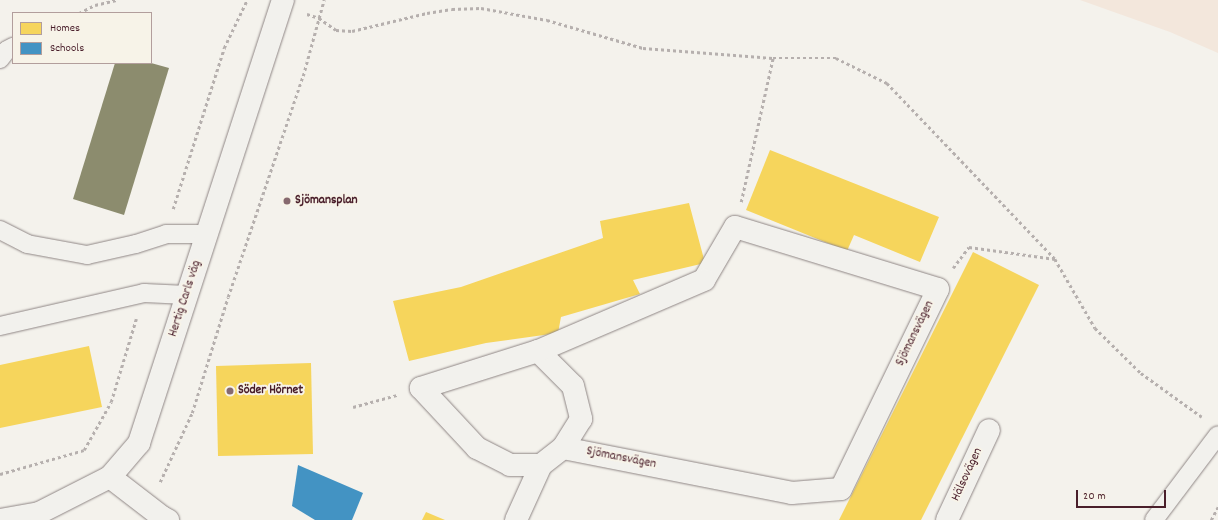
<!DOCTYPE html>
<html>
<head>
<meta charset="utf-8">
<style>
  body { margin:0 }
  #map { position:relative; width:1218px; height:520px; overflow:hidden; background:#f4f2ec; font-family:Dekko,sans-serif }
  div>[style] { position:absolute }
  .built>* { inset:0; background:#f3e7dc }
  .homes>* { inset:0; background:#f6d55c }
  .schools>* { inset:0; background:#4393c3 }
  .industry>* { inset:0; background:#8c8c6e }
  .path>* { height:2.5px; margin-top:-1.25px; transform-origin:0; background:repeating-linear-gradient(90deg,#b6b0ae 0 3px,transparent 0 6px) }
  .roads { filter:drop-shadow(0 0 1px #8f8685) drop-shadow(0 0 1px #8f8685) }
  .service>* { height:18px; margin:-9px; padding:0 9px; transform-origin:9px; border-radius:9px; background:#f2f1ed }
  .minor>* { height:22px; margin:-11px; padding:0 11px; transform-origin:11px; border-radius:11px; background:#f2f1ed }
  .dots>* { width:11px; height:11px; translate:-50% -50%; box-sizing:border-box; border:2px solid #f7f3e8; border-radius:50% }
  span { translate:-50% -50%; white-space:nowrap; text-align:center; line-height:1.15; -webkit-text-stroke:4px #f7f3e8; paint-order:stroke }
  .poi-label { font-size:13px; color:#4a1f2b; font-weight:700 }
  .left { translate:0 -50%; text-align:left }
  .street-label { font-size:13px; color:#4a1f2b }
  .legend { position:absolute; left:12px; top:12px; width:140px; height:52px; box-sizing:border-box; background:#f7f3e8; border:1px solid #b29e9c; margin:0; padding:5px 7px; list-style:none; font-size:12px; color:#4a1f2b }
  .legend li { display:flex; align-items:center; gap:8px; height:20px }
  .legend b { width:20px; border:1px solid #b29e9c }
  .scale { position:absolute; left:1076px; top:490px; width:90px; height:18px; box-sizing:border-box; border:2px solid #4a1f2b; border-top:0; padding-left:5px; font-size:12px; line-height:14px; white-space:nowrap; color:#4a1f2b; -webkit-text-stroke:3px #f7f3e8; paint-order:stroke }
</style>
</head>
<body>
<div id="map">
  <div class="built">
    <i style="clip-path:polygon(1080px 0,1218px 0,1218px 53px,1170px 32px)"></i>
  </div>
  <div class="homes">
    <i style="clip-path:polygon(770px 150px,939px 217px,920px 262px,854px 235px,847px 251px,746px 210px)"></i>
    <i style="clip-path:polygon(689px 203px,705px 263px,633px 280px,640px 294px,561px 317px,558px 333px,486px 343px,409px 361px,393px 301px,461px 287px,603px 238px,600px 221px)"></i>
    <i style="clip-path:polygon(973px 252px,1039px 285px,921px 520px,839px 520px)"></i>
    <i style="clip-path:polygon(89px 346px,102px 407px,0 428px,0 365px)"></i>
    <i style="clip-path:polygon(311px 363px,313px 454px,218px 456px,216px 366px)"></i>
    <i style="clip-path:polygon(426px 512px,445px 520px,422px 520px)"></i>
  </div>
  <div class="schools">
    <i style="clip-path:polygon(298px 465px,363px 493px,352px 520px,315px 520px,292px 506px)"></i>
  </div>
  <div class="industry">
    <i style="clip-path:polygon(115px 63px,151px 63px,169px 68px,124px 215px,73px 199px)"></i>
  </div>
  <div class="path">
    <i style="left:79px;top:13px;width:18px;rotate:-27deg"></i>
    <i style="left:95px;top:5px;width:23px;rotate:-13deg"></i>
    <i style="left:307px;top:14px;width:13px;rotate:18deg"></i>
    <i style="left:319px;top:18px;width:21px;rotate:35deg"></i>
    <i style="left:336px;top:30px;width:16px;rotate:4deg"></i>
    <i style="left:352px;top:31px;width:77px;rotate:-13.5deg"></i>
    <i style="left:427px;top:13px;width:25px;rotate:-9deg"></i>
    <i style="left:452px;top:9px;width:29px;rotate:-2deg"></i>
    <i style="left:481px;top:8px;width:67px;rotate:10.3deg"></i>
    <i style="left:547px;top:20px;width:100px;rotate:16.3deg"></i>
    <i style="left:643px;top:48px;width:130px;rotate:4.4deg"></i>
    <i style="left:773px;top:58px;width:63px"></i>
    <i style="left:836px;top:58px;width:57px;rotate:26.1deg"></i>
    <i style="left:887px;top:83px;width:243px;rotate:46.3deg"></i>
    <i style="left:1055px;top:259px;width:80px;rotate:59.9deg"></i>
    <i style="left:1095px;top:328px;width:64px;rotate:44.4deg"></i>
    <i style="left:1141px;top:373px;width:75px;rotate:35.8deg"></i>
    <i style="left:741px;top:202px;width:148px;rotate:-77.5deg"></i>
    <i style="left:173px;top:209px;width:169px;rotate:-72.4deg"></i>
    <i style="left:224px;top:48px;width:53px;rotate:-64.4deg"></i>
    <i style="left:953px;top:268px;width:26px;rotate:-53deg"></i>
    <i style="left:969px;top:247px;width:87px;rotate:7.9deg"></i>
    <i style="left:353px;top:407px;width:46px;rotate:-15.3deg"></i>
    <i style="left:0;top:474px;width:87px;rotate:-15.9deg"></i>
    <i style="left:84px;top:450px;width:55px;rotate:-60.6deg"></i>
    <i style="left:111px;top:402px;width:87px;rotate:-73.2deg"></i>
    <i style="left:160px;top:482px;width:76px;rotate:-65.1deg"></i>
    <i style="left:192px;top:413px;width:121px;rotate:-72.8deg"></i>
    <i style="left:228px;top:297px;width:233px;rotate:-71.3deg"></i>
    <i style="left:303px;top:76px;width:79px;rotate:-74.6deg"></i>
    <i style="left:1211px;top:520px;width:15px;rotate:-62deg"></i>
  </div>
  <div class="roads">
    <div class="service">
      <i style="left:0;top:59px;width:11px;rotate:-52deg"></i>
      <i style="left:7px;top:50px;width:7px;rotate:-27deg"></i>
      <i style="left:0;top:230px;width:30px;rotate:27deg"></i>
      <i style="left:27px;top:244px;width:61px;rotate:10.4deg"></i>
      <i style="left:87px;top:255px;width:50px;rotate:-12.7deg"></i>
      <i style="left:136px;top:244px;width:32px;rotate:-18deg"></i>
      <i style="left:166px;top:234px;width:41px"></i>
      <i style="left:0;top:326px;width:148px;rotate:-12.9deg"></i>
      <i style="left:144px;top:293px;width:43px;rotate:2.7deg"></i>
      <i style="left:1154px;top:520px;width:106px;rotate:-53deg"></i>
    </div>
    <div class="minor">
      <i style="left:538px;top:351px;width:49px;rotate:45deg"></i>
      <i style="left:573px;top:386px;width:34px;rotate:76deg"></i>
      <i style="left:581px;top:419px;width:34px;rotate:122deg"></i>
      <i style="left:110px;top:477px;width:66px;rotate:37.6deg"></i>
      <i style="left:162px;top:517px;width:7px;rotate:27deg"></i>
      <i style="left:0;top:520px;width:40px;rotate:-10deg"></i>
      <i style="left:39px;top:513px;width:80px;rotate:-26.9deg"></i>
      <i style="left:110px;top:477px;width:45px;rotate:-49.5deg"></i>
      <i style="left:139px;top:443px;width:466px;rotate:-72deg"></i>
      <i style="left:516px;top:520px;width:60px;rotate:-65.6deg"></i>
      <i style="left:541px;top:465px;width:28px;rotate:-38deg"></i>
      <i style="left:563px;top:448px;width:233px;rotate:11.1deg"></i>
      <i style="left:792px;top:493px;width:49px;rotate:-4.7deg"></i>
      <i style="left:841px;top:489px;width:222px;rotate:-64.1deg"></i>
      <i style="left:938px;top:289px;width:212px;rotate:-163deg"></i>
      <i style="left:735px;top:227px;width:61px;rotate:120.3deg"></i>
      <i style="left:704px;top:280px;width:181px;rotate:156.8deg"></i>
      <i style="left:538px;top:351px;width:123px;rotate:162.5deg"></i>
      <i style="left:421px;top:388px;width:82px;rotate:47deg"></i>
      <i style="left:477px;top:448px;width:37px;rotate:27deg"></i>
      <i style="left:510px;top:465px;width:31px"></i>
      <i style="left:947px;top:520px;width:99px;rotate:-65deg"></i>
    </div>
  </div>
  <div class="dots">
    <i style="left:287px;top:201px;background:#86696f"></i>
    <i style="left:230px;top:391px;background:#86696f"></i>
  </div>
  <div class="poi-label">
    <span class="left" style="left:295px;top:201px">Sjömansplan</span>
    <span class="left" style="left:238px;top:391px">Söder Hörnet</span>
  </div>
  <div class="street-label">
    <span style="left:186px;top:299px;rotate:-72deg">Hertig Carls väg</span>
    <span style="left:916px;top:334px;rotate:-64deg">Sjömansvägen</span>
    <span style="left:621px;top:459px;rotate:11deg">Sjömansvägen</span>
    <span style="left:968px;top:475px;rotate:-65deg">Hälsovägen</span>
  </div>
  <ul class="legend">
  <li><b style="height:11px;background:#f6d55c"></b>Homes</li>
  <li><b style="height:11px;background:#4393c3"></b>Schools</li>
  </ul>
  <div class="scale">20 m</div>
</div>
</body>
</html>
